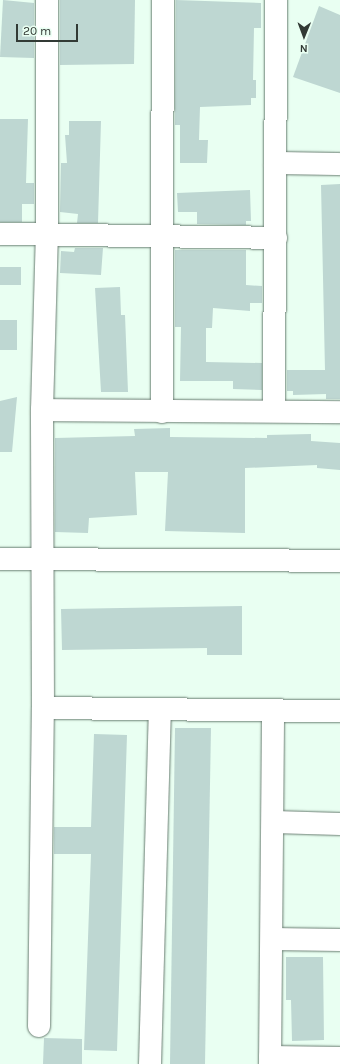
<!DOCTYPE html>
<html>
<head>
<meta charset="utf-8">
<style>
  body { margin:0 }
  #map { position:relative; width:340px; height:1064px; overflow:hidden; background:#e9fff2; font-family:Karla,sans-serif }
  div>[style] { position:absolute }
  .building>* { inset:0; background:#bed7d2 }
  .roads { filter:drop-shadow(0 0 1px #6a7e72) drop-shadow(0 0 1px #6a7e72) }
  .minor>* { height:22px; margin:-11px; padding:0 11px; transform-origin:11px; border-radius:11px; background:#fff }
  span { translate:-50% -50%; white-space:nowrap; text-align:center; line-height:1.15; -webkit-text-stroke:4px #e9fff2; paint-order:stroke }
  .north { position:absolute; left:284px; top:16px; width:40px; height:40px; -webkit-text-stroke:3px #e9fff2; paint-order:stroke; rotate:181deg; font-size:11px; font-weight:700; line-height:16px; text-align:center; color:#323a35 }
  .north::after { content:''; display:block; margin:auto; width:14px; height:18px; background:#323a35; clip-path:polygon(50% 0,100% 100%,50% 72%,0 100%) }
  .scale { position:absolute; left:16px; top:24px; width:62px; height:18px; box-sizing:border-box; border:2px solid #323a35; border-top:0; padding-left:5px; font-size:12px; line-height:14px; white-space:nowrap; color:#323a35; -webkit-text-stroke:3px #e9fff2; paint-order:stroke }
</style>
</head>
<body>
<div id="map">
  <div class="building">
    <i style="clip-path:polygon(3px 0,34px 3px,34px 58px,0 57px)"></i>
    <i style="clip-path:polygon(60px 0,135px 0,134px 64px,60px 65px)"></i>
    <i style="clip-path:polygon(176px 0,261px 3px,261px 28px,254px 28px,253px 80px,256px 80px,256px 98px,251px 98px,251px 105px,200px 107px,199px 140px,208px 140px,207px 163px,180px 163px,180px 125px,175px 125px)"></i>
    <i style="clip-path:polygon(319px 6px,340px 15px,340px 93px,293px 77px)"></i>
    <i style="clip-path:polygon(0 119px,28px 119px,26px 183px,34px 183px,34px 204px,22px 204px,22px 222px,0 222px)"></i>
    <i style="clip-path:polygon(69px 121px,101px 121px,98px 223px,77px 223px,78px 214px,60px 212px,61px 163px,67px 163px,65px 135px,69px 135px)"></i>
    <i style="clip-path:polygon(340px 184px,340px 399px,326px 399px,326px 394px,293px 395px,293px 391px,287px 391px,287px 370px,325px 370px,321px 185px)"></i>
    <i style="clip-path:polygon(250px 190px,251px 221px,246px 221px,246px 225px,197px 224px,197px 212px,178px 212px,177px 193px)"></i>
    <i style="clip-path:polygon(75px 248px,103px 248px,101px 275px,60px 273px,61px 251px,74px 252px)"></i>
    <i style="clip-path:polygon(175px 250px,246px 250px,246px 285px,262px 286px,262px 303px,250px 303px,250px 311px,213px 308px,212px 328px,206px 328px,206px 362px,262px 363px,262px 390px,233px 389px,233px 381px,180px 381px,181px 327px,175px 327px)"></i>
    <i style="clip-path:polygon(0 267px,21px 267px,21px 285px,0 285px)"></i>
    <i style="clip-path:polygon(120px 287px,121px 315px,125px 315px,128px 392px,101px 392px,95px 288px)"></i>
    <i style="clip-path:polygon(0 320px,17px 320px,17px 350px,0 350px)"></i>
    <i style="clip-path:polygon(17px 397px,12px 452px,0 452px,0 401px)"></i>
    <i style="clip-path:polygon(170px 428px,170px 437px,267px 438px,267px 435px,311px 434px,311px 441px,340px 443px,340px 470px,317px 468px,317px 465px,245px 468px,245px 533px,165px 531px,168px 472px,135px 472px,137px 515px,89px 518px,88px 533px,55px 532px,55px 438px,135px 436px,134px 429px)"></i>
    <i style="clip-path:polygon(242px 606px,242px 655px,207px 655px,207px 648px,62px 650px,61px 609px)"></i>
    <i style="clip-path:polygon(175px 728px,211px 728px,205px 1064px,170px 1064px)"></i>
    <i style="clip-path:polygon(94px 734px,127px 735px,117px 1051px,84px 1050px,91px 854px,54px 854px,54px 827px,91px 827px)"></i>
    <i style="clip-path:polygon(286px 957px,323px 957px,324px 1040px,292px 1041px,291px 1000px,286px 1000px)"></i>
    <i style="clip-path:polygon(44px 1038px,82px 1039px,82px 1064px,43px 1064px)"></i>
  </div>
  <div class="roads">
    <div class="minor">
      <i style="left:275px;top:163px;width:65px;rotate:0.9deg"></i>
      <i style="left:0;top:234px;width:276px;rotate:0.8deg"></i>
      <i style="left:42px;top:410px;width:298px;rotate:0.4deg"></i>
      <i style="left:274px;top:411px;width:411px;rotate:-89.7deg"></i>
      <i style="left:162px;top:412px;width:412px;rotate:-89.9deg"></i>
      <i style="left:0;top:559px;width:340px;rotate:0.3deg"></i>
      <i style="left:43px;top:708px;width:297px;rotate:0.6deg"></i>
      <i style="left:274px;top:822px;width:66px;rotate:1.7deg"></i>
      <i style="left:272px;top:939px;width:68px;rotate:0.8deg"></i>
      <i style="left:39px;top:1026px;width:318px;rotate:-89.3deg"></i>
      <i style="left:43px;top:708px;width:298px;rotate:-90.2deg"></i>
      <i style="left:42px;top:410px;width:175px;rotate:-88.4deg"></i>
      <i style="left:47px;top:235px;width:235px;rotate:-90deg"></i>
      <i style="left:270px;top:1057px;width:70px;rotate:0.8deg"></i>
      <i style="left:150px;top:1064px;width:355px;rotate:-88.4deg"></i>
      <i style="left:270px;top:1064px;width:354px;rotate:-89.5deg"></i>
    </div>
  </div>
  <div class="north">N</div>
  <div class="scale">20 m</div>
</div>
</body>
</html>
